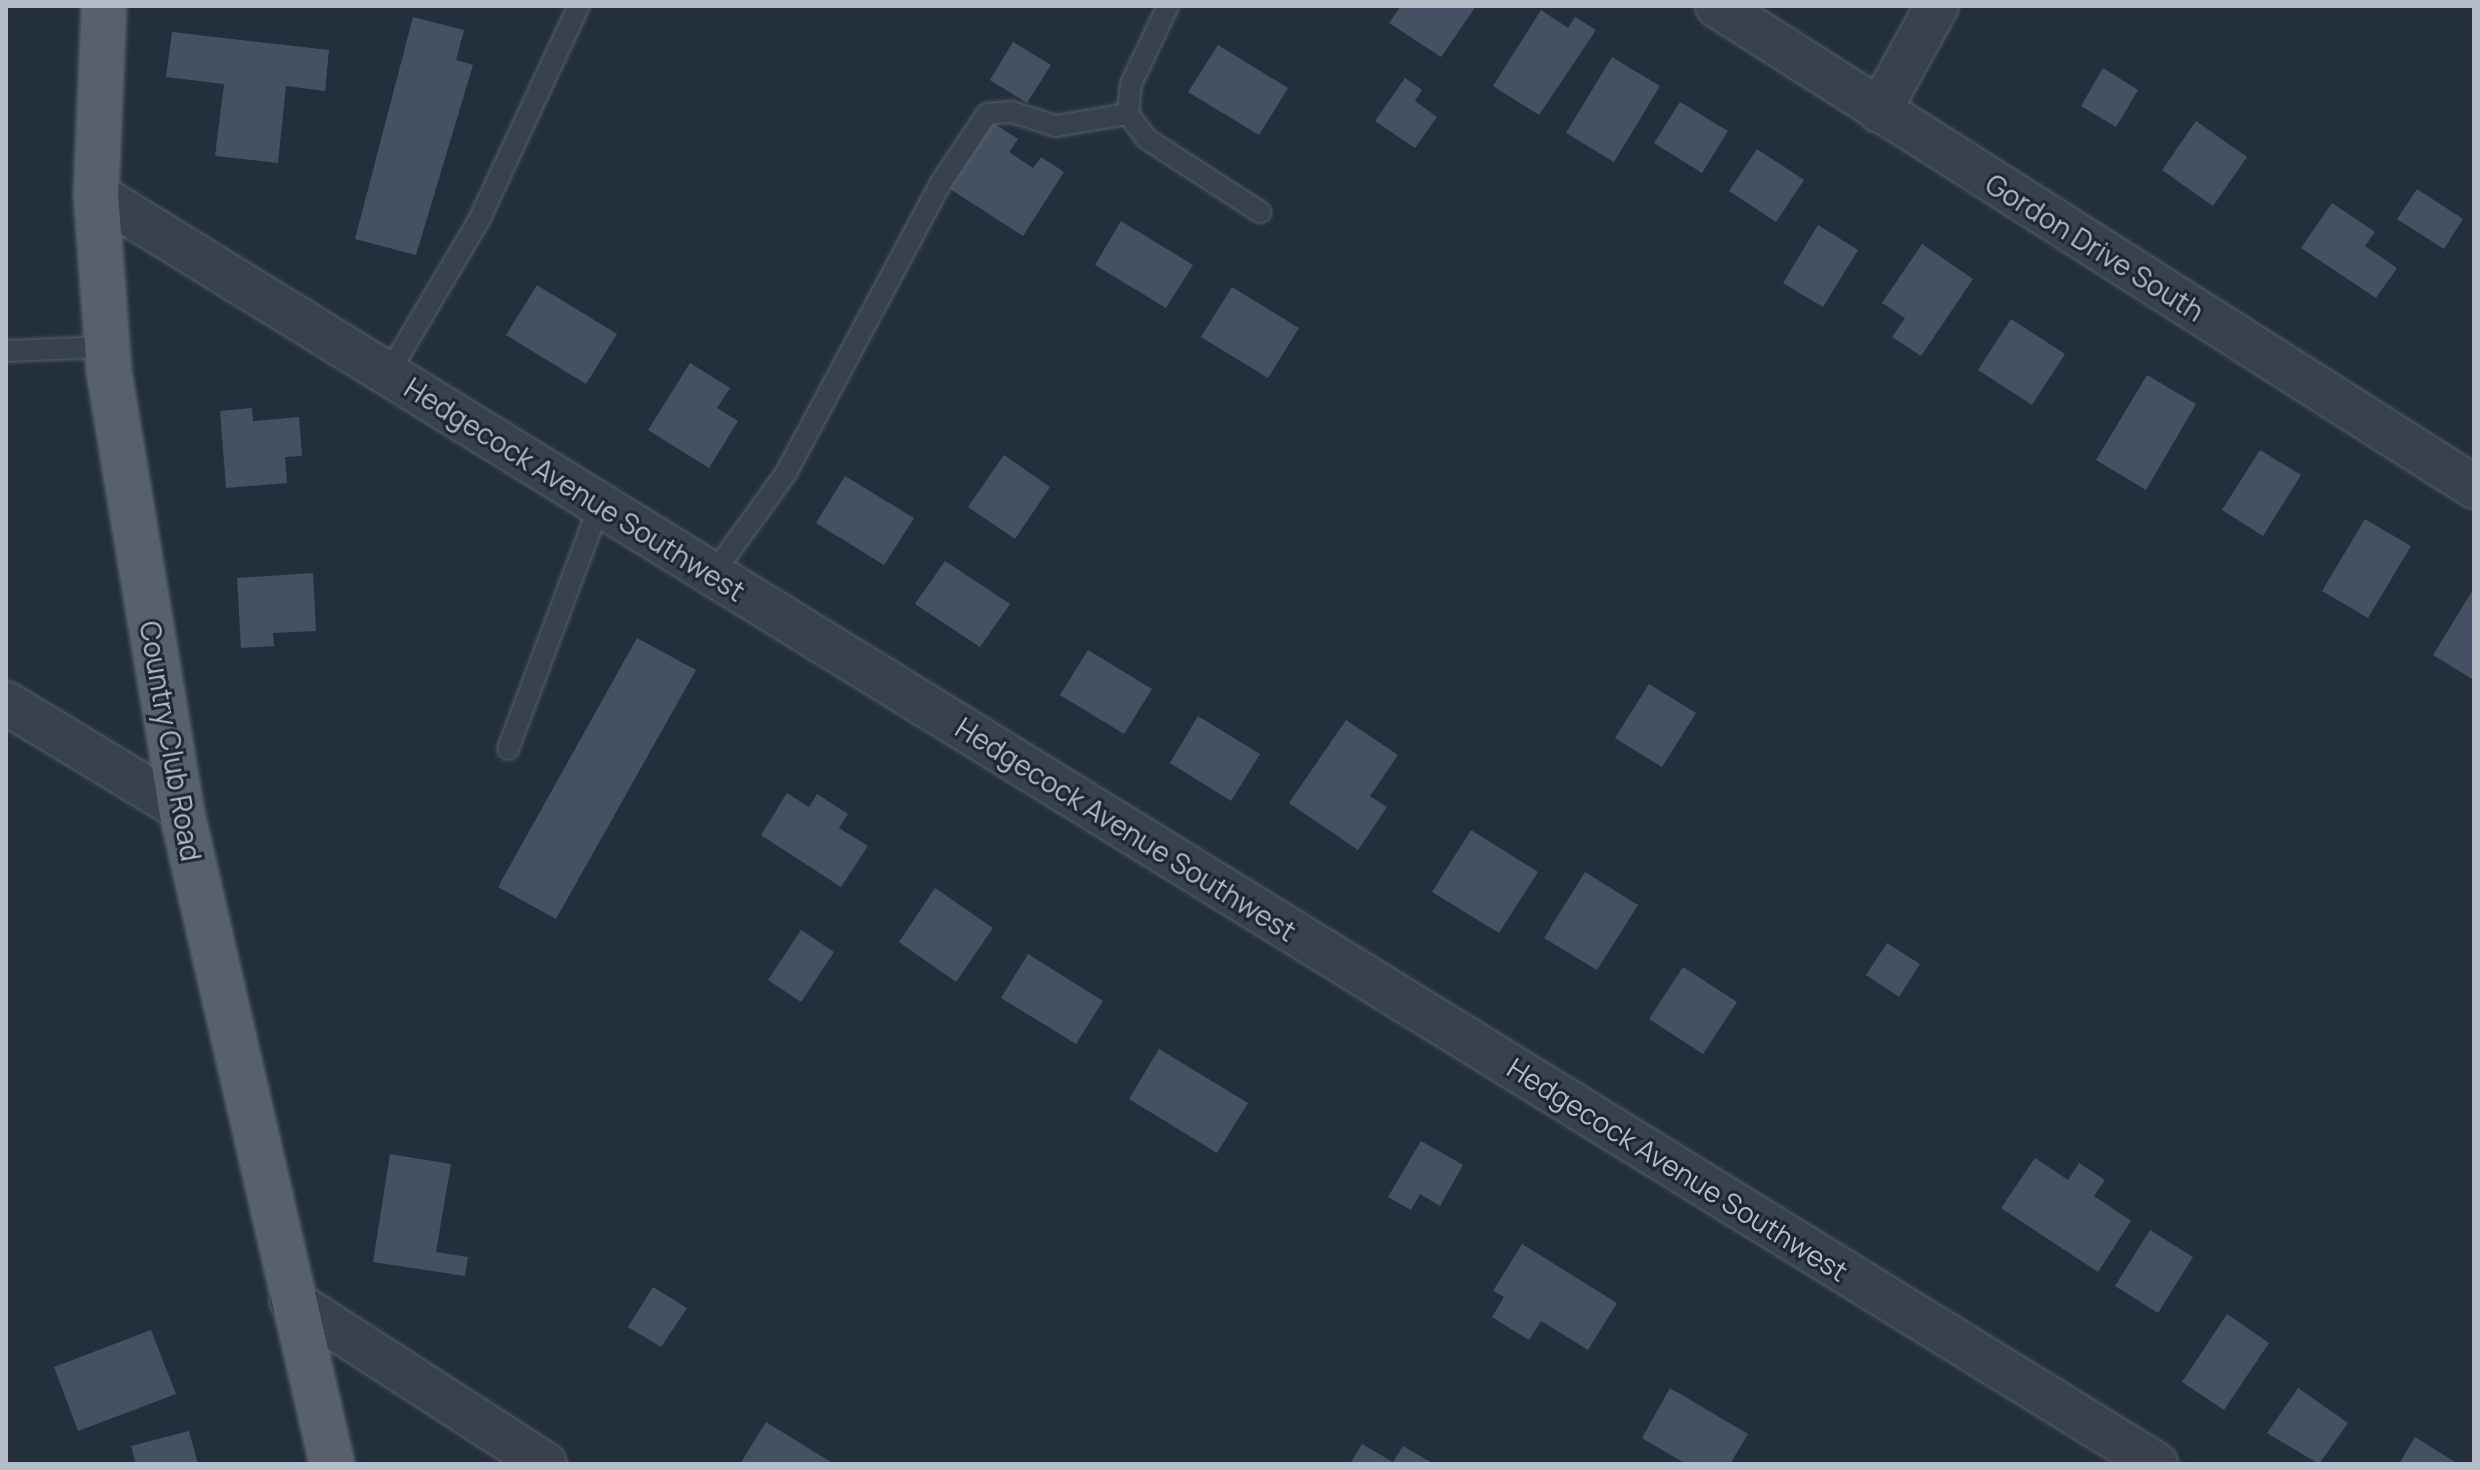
<!DOCTYPE html>
<html>
<head>
<meta charset="utf-8">
<style>
  body { margin:0 }
  #map { position:relative; width:2480px; height:1470px; overflow:hidden; background:#242f3e; font-family:Manrope,sans-serif }
  div>[style] { position:absolute }
  .building>* { inset:0; background:#455162 }
  .roads { filter:drop-shadow(0 0 2px #565f6c) drop-shadow(0 0 2px #565f6c) }
  .lane>* { height:20px; margin:-10px; padding:0 10px; transform-origin:10px; border-radius:10px; background:#38414e }
  .street>* { height:42px; margin:-21px; padding:0 21px; transform-origin:21px; border-radius:21px; background:#38414e }
  .primary>* { height:44px; margin:-22px; padding:0 22px; transform-origin:22px; border-radius:22px; background:#56606e }
  span { translate:-50% -50%; white-space:nowrap; text-align:center; line-height:1.15; -webkit-text-stroke:6px #1d2633; paint-order:stroke }
  .street-label { font-size:28px; color:#b4bcc9 }
  .frame { position:absolute; inset:0; border:8px solid #b4bcc9; pointer-events:none }
</style>
</head>
<body>
<div id="map">
  <div class="building">
    <i style="clip-path:polygon(1401px 6px,1476px 6px,1441px 57px,1389px 23px)"></i>
    <i style="clip-path:polygon(1541px 10px,1568px 28px,1575px 17px,1596px 30px,1539px 115px,1493px 86px)"></i>
    <i style="clip-path:polygon(413px 17px,464px 30px,456px 60px,473px 65px,416px 255px,355px 239px)"></i>
    <i style="clip-path:polygon(172px 32px,329px 50px,325px 91px,286px 86px,278px 163px,215px 156px,224px 84px,166px 77px)"></i>
    <i style="clip-path:polygon(1013px 42px,1051px 65px,1027px 103px,990px 80px)"></i>
    <i style="clip-path:polygon(1218px 45px,1288px 88px,1259px 135px,1188px 92px)"></i>
    <i style="clip-path:polygon(1612px 57px,1660px 86px,1614px 162px,1566px 133px)"></i>
    <i style="clip-path:polygon(2103px 68px,2138px 90px,2116px 127px,2081px 106px)"></i>
    <i style="clip-path:polygon(1405px 78px,1422px 90px,1415px 101px,1437px 117px,1415px 148px,1375px 121px)"></i>
    <i style="clip-path:polygon(1680px 102px,1728px 131px,1702px 173px,1654px 143px)"></i>
    <i style="clip-path:polygon(2196px 121px,2247px 157px,2213px 206px,2162px 170px)"></i>
    <i style="clip-path:polygon(993px 123px,1018px 139px,1009px 152px,1033px 168px,1041px 157px,1064px 172px,1023px 236px,950px 189px)"></i>
    <i style="clip-path:polygon(1757px 149px,1804px 180px,1776px 222px,1729px 191px)"></i>
    <i style="clip-path:polygon(2417px 189px,2463px 219px,2444px 249px,2397px 219px)"></i>
    <i style="clip-path:polygon(2332px 203px,2375px 232px,2365px 246px,2397px 268px,2376px 298px,2301px 248px)"></i>
    <i style="clip-path:polygon(1121px 221px,1193px 265px,1166px 308px,1095px 265px)"></i>
    <i style="clip-path:polygon(1818px 225px,1858px 250px,1823px 307px,1783px 283px)"></i>
    <i style="clip-path:polygon(1922px 244px,1973px 279px,1921px 356px,1892px 337px,1905px 318px,1882px 303px)"></i>
    <i style="clip-path:polygon(537px 285px,617px 334px,586px 384px,506px 335px)"></i>
    <i style="clip-path:polygon(1232px 287px,1299px 328px,1268px 378px,1201px 337px)"></i>
    <i style="clip-path:polygon(2011px 319px,2065px 354px,2032px 405px,1978px 370px)"></i>
    <i style="clip-path:polygon(690px 363px,730px 388px,717px 408px,738px 421px,709px 468px,648px 430px)"></i>
    <i style="clip-path:polygon(2147px 375px,2196px 404px,2146px 490px,2096px 460px)"></i>
    <i style="clip-path:polygon(252px 408px,253px 421px,299px 417px,302px 456px,285px 457px,287px 483px,226px 488px,220px 411px)"></i>
    <i style="clip-path:polygon(2260px 450px,2301px 475px,2263px 536px,2222px 510px)"></i>
    <i style="clip-path:polygon(1004px 455px,1050px 487px,1015px 539px,968px 507px)"></i>
    <i style="clip-path:polygon(845px 476px,914px 518px,884px 565px,816px 523px)"></i>
    <i style="clip-path:polygon(2365px 519px,2411px 546px,2368px 618px,2322px 591px)"></i>
    <i style="clip-path:polygon(945px 561px,1010px 604px,980px 647px,915px 604px)"></i>
    <i style="clip-path:polygon(313px 573px,316px 631px,273px 633px,274px 646px,241px 648px,237px 578px)"></i>
    <i style="clip-path:polygon(2474px 588px,2474px 680px,2433px 655px)"></i>
    <i style="clip-path:polygon(637px 638px,696px 670px,556px 919px,498px 887px)"></i>
    <i style="clip-path:polygon(1088px 650px,1152px 689px,1124px 734px,1060px 695px)"></i>
    <i style="clip-path:polygon(1649px 684px,1696px 713px,1662px 767px,1615px 738px)"></i>
    <i style="clip-path:polygon(1198px 716px,1260px 754px,1231px 801px,1170px 763px)"></i>
    <i style="clip-path:polygon(1346px 720px,1398px 755px,1370px 796px,1387px 807px,1358px 850px,1289px 803px)"></i>
    <i style="clip-path:polygon(787px 793px,809px 807px,817px 794px,848px 814px,839px 828px,868px 846px,841px 887px,761px 835px)"></i>
    <i style="clip-path:polygon(1471px 830px,1538px 872px,1499px 933px,1432px 892px)"></i>
    <i style="clip-path:polygon(1585px 872px,1638px 905px,1597px 970px,1544px 938px)"></i>
    <i style="clip-path:polygon(935px 888px,993px 928px,956px 982px,899px 942px)"></i>
    <i style="clip-path:polygon(801px 930px,834px 952px,801px 1002px,768px 980px)"></i>
    <i style="clip-path:polygon(1887px 943px,1920px 964px,1899px 997px,1866px 975px)"></i>
    <i style="clip-path:polygon(1028px 954px,1103px 1001px,1076px 1044px,1001px 998px)"></i>
    <i style="clip-path:polygon(1683px 967px,1737px 1002px,1703px 1054px,1649px 1019px)"></i>
    <i style="clip-path:polygon(1159px 1049px,1248px 1103px,1217px 1153px,1129px 1099px)"></i>
    <i style="clip-path:polygon(1421px 1141px,1463px 1165px,1440px 1206px,1420px 1194px,1411px 1210px,1388px 1197px)"></i>
    <i style="clip-path:polygon(390px 1154px,451px 1164px,436px 1252px,468px 1257px,465px 1276px,373px 1262px)"></i>
    <i style="clip-path:polygon(2035px 1158px,2068px 1180px,2079px 1163px,2105px 1180px,2094px 1196px,2131px 1221px,2098px 1272px,2001px 1208px)"></i>
    <i style="clip-path:polygon(2150px 1230px,2193px 1257px,2158px 1313px,2115px 1286px)"></i>
    <i style="clip-path:polygon(1522px 1244px,1617px 1303px,1588px 1350px,1541px 1321px,1529px 1340px,1492px 1317px,1504px 1297px,1493px 1291px)"></i>
    <i style="clip-path:polygon(653px 1287px,687px 1308px,661px 1347px,628px 1327px)"></i>
    <i style="clip-path:polygon(2227px 1314px,2269px 1343px,2224px 1410px,2182px 1382px)"></i>
    <i style="clip-path:polygon(151px 1330px,176px 1394px,78px 1431px,54px 1367px)"></i>
    <i style="clip-path:polygon(1670px 1388px,1748px 1434px,1730px 1464px,1686px 1464px,1642px 1438px)"></i>
    <i style="clip-path:polygon(2298px 1388px,2348px 1423px,2319px 1464px,2267px 1433px)"></i>
    <i style="clip-path:polygon(766px 1422px,834px 1464px,740px 1464px)"></i>
    <i style="clip-path:polygon(189px 1431px,198px 1464px,136px 1464px,131px 1446px)"></i>
    <i style="clip-path:polygon(2415px 1437px,2458px 1464px,2399px 1464px)"></i>
    <i style="clip-path:polygon(1362px 1444px,1393px 1462px,1403px 1446px,1434px 1464px,1350px 1464px)"></i>
  </div>
  <div class="roads">
    <div class="lane">
      <i style="left:1168px;top:6px;width:86px;rotate:115.4deg"></i>
      <i style="left:1131px;top:84px;width:30px;rotate:96deg"></i>
      <i style="left:1128px;top:114px;width:31px;rotate:53deg"></i>
      <i style="left:1147px;top:139px;width:135px;rotate:32.9deg"></i>
      <i style="left:6px;top:351px;width:101px;rotate:-2.3deg"></i>
      <i style="left:388px;top:374px;width:179px;rotate:-59.4deg"></i>
      <i style="left:479px;top:220px;width:236px;rotate:-65deg"></i>
      <i style="left:713px;top:574px;width:125px;rotate:-54.1deg"></i>
      <i style="left:786px;top:473px;width:331px;rotate:-61.9deg"></i>
      <i style="left:942px;top:181px;width:81px;rotate:-56.1deg"></i>
      <i style="left:987px;top:114px;width:25px;rotate:-5deg"></i>
      <i style="left:1012px;top:112px;width:46px;rotate:17.7deg"></i>
      <i style="left:1056px;top:126px;width:73px;rotate:-9.5deg"></i>
      <i style="left:508px;top:749px;width:262px;rotate:-69.4deg"></i>
    </div>
    <div class="street">
      <i style="left:1717px;top:6px;width:897px;rotate:32.43deg"></i>
      <i style="left:1879px;top:111px;width:120px;rotate:-61.1deg"></i>
      <i style="left:96px;top:194px;width:2420px;rotate:31.65deg"></i>
      <i style="left:6px;top:703px;width:205px;rotate:31.2deg"></i>
      <i style="left:291px;top:1300px;width:302px;rotate:32.8deg"></i>
    </div>
    <div class="primary">
      <i style="left:104px;top:6px;width:188px;rotate:92.4deg"></i>
      <i style="left:96px;top:194px;width:178px;rotate:85.8deg"></i>
      <i style="left:109px;top:372px;width:443px;rotate:80.6deg"></i>
      <i style="left:181px;top:809px;width:672px;rotate:77.02deg"></i>
    </div>
  </div>
  <div class="street-label">
    <span style="left:2095px;top:247px;rotate:32deg">Gordon Drive South</span>
    <span style="left:575px;top:489px;rotate:32deg">Hedgecock Avenue Southwest</span>
    <span style="left:171px;top:741px;rotate:80deg">Country Club Road</span>
    <span style="left:1126px;top:829px;rotate:32deg">Hedgecock Avenue Southwest</span>
    <span style="left:1678px;top:1169px;rotate:32deg">Hedgecock Avenue Southwest</span>
  </div>
  <div class="frame"></div>
</div>
</body>
</html>
